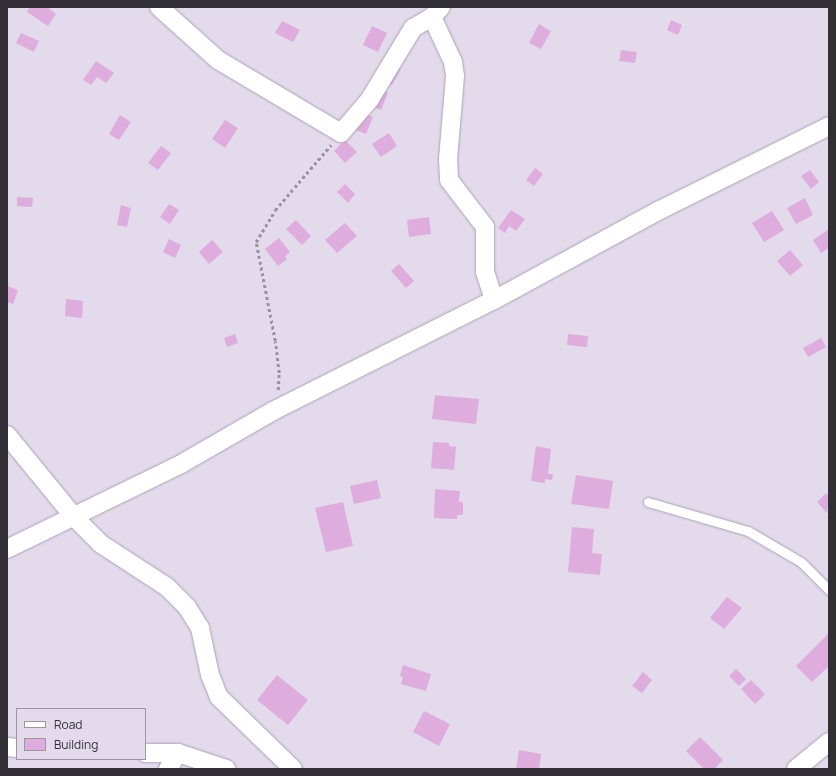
<!DOCTYPE html>
<html>
<head>
<meta charset="utf-8">
<style>
  body { margin:0 }
  #map { position:relative; width:836px; height:776px; overflow:hidden; background:#e3daec; font-family:Manrope,sans-serif }
  div>[style] { position:absolute }
  .building>* { inset:0; background:#deacdd }
  .path>* { height:2.5px; margin-top:-1.25px; transform-origin:0; background:repeating-linear-gradient(90deg,#98929f 0 3px,transparent 0 6px) }
  .roads { filter:drop-shadow(0 0 1px #aba2b3) drop-shadow(0 0 1px #aba2b3) }
  .lane>* { height:9px; margin:-4.5px; padding:0 4.5px; transform-origin:4.5px; border-radius:4.5px; background:#fff }
  .street>* { height:18px; margin:-9px; padding:0 9px; transform-origin:9px; border-radius:9px; background:#fff }
  span { translate:-50% -50%; white-space:nowrap; text-align:center; line-height:1.15; -webkit-text-stroke:3px #e3daec; paint-order:stroke }
  .frame { position:absolute; inset:0; border:8px solid #322f36; pointer-events:none }
  .legend { position:absolute; left:16px; top:708px; width:130px; height:52px; box-sizing:border-box; background:#e3daec; border:1px solid #9c96a3; margin:0; padding:5px 7px; list-style:none; font-size:12px; color:#322f36 }
  .legend li { display:flex; align-items:center; gap:8px; height:20px }
  .legend b { width:20px; border:1px solid #9c96a3 }
</style>
</head>
<body>
<div id="map">
  <div class="building">
    <i style="clip-path:polygon(30px 7px,47px 7px,56px 14px,48px 26px,27px 12px)"></i>
    <i style="clip-path:polygon(671px 20px,682px 25px,678px 35px,667px 30px)"></i>
    <i style="clip-path:polygon(282px 21px,300px 30px,293px 42px,275px 33px)"></i>
    <i style="clip-path:polygon(539px 24px,551px 31px,541px 49px,529px 43px)"></i>
    <i style="clip-path:polygon(372px 26px,387px 33px,378px 52px,363px 45px)"></i>
    <i style="clip-path:polygon(21px 33px,39px 41px,34px 52px,16px 43px)"></i>
    <i style="clip-path:polygon(621px 50px,637px 52px,635px 63px,619px 61px)"></i>
    <i style="clip-path:polygon(96px 61px,114px 73px,106px 83px,97px 77px,91px 85px,83px 80px)"></i>
    <i style="clip-path:polygon(392px 64px,401px 69px,392px 85px,384px 80px)"></i>
    <i style="clip-path:polygon(379px 89px,388px 93px,381px 110px,372px 106px)"></i>
    <i style="clip-path:polygon(363px 113px,373px 117px,366px 134px,356px 130px)"></i>
    <i style="clip-path:polygon(120px 115px,131px 122px,119px 140px,109px 134px)"></i>
    <i style="clip-path:polygon(225px 120px,238px 128px,225px 148px,212px 139px)"></i>
    <i style="clip-path:polygon(389px 133px,397px 146px,381px 157px,372px 144px)"></i>
    <i style="clip-path:polygon(345px 140px,357px 152px,345px 163px,334px 151px)"></i>
    <i style="clip-path:polygon(161px 146px,171px 153px,158px 170px,148px 163px)"></i>
    <i style="clip-path:polygon(535px 168px,543px 174px,534px 186px,526px 180px)"></i>
    <i style="clip-path:polygon(810px 170px,819px 182px,811px 189px,801px 176px)"></i>
    <i style="clip-path:polygon(345px 184px,355px 194px,348px 203px,337px 192px)"></i>
    <i style="clip-path:polygon(17px 197px,33px 198px,32px 207px,17px 206px)"></i>
    <i style="clip-path:polygon(805px 198px,813px 215px,796px 224px,787px 208px)"></i>
    <i style="clip-path:polygon(169px 204px,179px 210px,170px 224px,160px 217px)"></i>
    <i style="clip-path:polygon(121px 205px,131px 208px,127px 227px,117px 225px)"></i>
    <i style="clip-path:polygon(511px 210px,525px 219px,516px 231px,509px 226px,505px 233px,498px 228px)"></i>
    <i style="clip-path:polygon(772px 211px,784px 230px,764px 242px,752px 223px)"></i>
    <i style="clip-path:polygon(429px 217px,431px 234px,409px 237px,407px 220px)"></i>
    <i style="clip-path:polygon(296px 220px,311px 236px,302px 245px,286px 229px)"></i>
    <i style="clip-path:polygon(345px 223px,357px 236px,337px 253px,325px 240px)"></i>
    <i style="clip-path:polygon(829px 229px,829px 248px,821px 253px,813px 240px)"></i>
    <i style="clip-path:polygon(279px 238px,290px 252px,285px 256px,287px 259px,278px 266px,265px 249px)"></i>
    <i style="clip-path:polygon(169px 239px,181px 245px,175px 258px,163px 252px)"></i>
    <i style="clip-path:polygon(212px 240px,223px 252px,209px 264px,199px 252px)"></i>
    <i style="clip-path:polygon(790px 250px,803px 265px,790px 276px,777px 261px)"></i>
    <i style="clip-path:polygon(399px 264px,414px 281px,406px 288px,391px 271px)"></i>
    <i style="clip-path:polygon(7px 286px,18px 290px,13px 304px,7px 302px)"></i>
    <i style="clip-path:polygon(66px 299px,83px 301px,82px 318px,65px 316px)"></i>
    <i style="clip-path:polygon(235px 334px,238px 343px,227px 347px,224px 338px)"></i>
    <i style="clip-path:polygon(568px 334px,588px 336px,587px 347px,567px 345px)"></i>
    <i style="clip-path:polygon(821px 338px,826px 347px,808px 357px,803px 348px)"></i>
    <i style="clip-path:polygon(435px 395px,479px 399px,476px 424px,432px 419px)"></i>
    <i style="clip-path:polygon(433px 442px,449px 443px,449px 446px,456px 447px,454px 470px,431px 468px)"></i>
    <i style="clip-path:polygon(536px 446px,551px 449px,548px 474px,553px 474px,552px 480px,545px 479px,545px 483px,531px 481px)"></i>
    <i style="clip-path:polygon(576px 475px,613px 481px,609px 509px,571px 504px)"></i>
    <i style="clip-path:polygon(377px 480px,381px 498px,354px 504px,350px 486px)"></i>
    <i style="clip-path:polygon(435px 489px,460px 491px,459px 502px,463px 502px,463px 515px,457px 515px,457px 519px,434px 518px)"></i>
    <i style="clip-path:polygon(826px 493px,829px 497px,827px 513px,817px 502px)"></i>
    <i style="clip-path:polygon(343px 502px,353px 546px,326px 552px,315px 508px)"></i>
    <i style="clip-path:polygon(572px 527px,594px 529px,592px 553px,602px 554px,600px 575px,568px 572px)"></i>
    <i style="clip-path:polygon(727px 597px,742px 608px,724px 629px,710px 618px)"></i>
    <i style="clip-path:polygon(829px 633px,829px 666px,812px 682px,796px 666px)"></i>
    <i style="clip-path:polygon(403px 665px,431px 674px,426px 691px,401px 684px,403px 677px,400px 676px)"></i>
    <i style="clip-path:polygon(736px 669px,746px 679px,739px 686px,729px 676px)"></i>
    <i style="clip-path:polygon(643px 672px,652px 680px,642px 693px,632px 686px)"></i>
    <i style="clip-path:polygon(277px 675px,308px 700px,288px 725px,257px 700px)"></i>
    <i style="clip-path:polygon(751px 680px,765px 694px,755px 704px,741px 689px)"></i>
    <i style="clip-path:polygon(424px 711px,450px 724px,439px 746px,413px 732px)"></i>
    <i style="clip-path:polygon(700px 737px,723px 760px,714px 769px,704px 769px,686px 751px)"></i>
    <i style="clip-path:polygon(519px 750px,541px 754px,539px 769px,516px 769px)"></i>
  </div>
  <div class="path">
    <i style="left:278px;top:390px;width:17px;rotate:-87deg"></i>
    <i style="left:279px;top:373px;width:32px;rotate:-97deg"></i>
    <i style="left:275px;top:341px;width:101px;rotate:-100.9deg"></i>
    <i style="left:256px;top:242px;width:37px;rotate:-59deg"></i>
    <i style="left:275px;top:210px;width:86px;rotate:-49.3deg"></i>
  </div>
  <div class="roads">
    <div class="lane">
      <i style="left:648px;top:502px;width:104px;rotate:16.2deg"></i>
      <i style="left:748px;top:531px;width:61px;rotate:30.3deg"></i>
      <i style="left:801px;top:562px;width:40px;rotate:45deg"></i>
    </div>
    <div class="street">
      <i style="left:159px;top:7px;width:79px;rotate:41.9deg"></i>
      <i style="left:218px;top:60px;width:143px;rotate:30.7deg"></i>
      <i style="left:341px;top:133px;width:45px;rotate:-49.5deg"></i>
      <i style="left:370px;top:99px;width:83px;rotate:-58.8deg"></i>
      <i style="left:413px;top:28px;width:22px;rotate:-30deg"></i>
      <i style="left:441px;top:7px;width:13px;rotate:132deg"></i>
      <i style="left:432px;top:17px;width:50px;rotate:65deg"></i>
      <i style="left:453px;top:62px;width:14px;rotate:82deg"></i>
      <i style="left:455px;top:76px;width:83px;rotate:94.8deg"></i>
      <i style="left:448px;top:159px;width:21px;rotate:87deg"></i>
      <i style="left:449px;top:180px;width:59px;rotate:52.5deg"></i>
      <i style="left:485px;top:227px;width:45px;rotate:90deg"></i>
      <i style="left:485px;top:272px;width:29px;rotate:72deg"></i>
      <i style="left:7px;top:435px;width:106px;rotate:50.7deg"></i>
      <i style="left:74px;top:517px;width:38px;rotate:45deg"></i>
      <i style="left:101px;top:544px;width:79px;rotate:33.1deg"></i>
      <i style="left:167px;top:587px;width:28px;rotate:45deg"></i>
      <i style="left:187px;top:607px;width:25px;rotate:58deg"></i>
      <i style="left:200px;top:628px;width:48px;rotate:78deg"></i>
      <i style="left:210px;top:675px;width:24px;rotate:68deg"></i>
      <i style="left:219px;top:697px;width:103px;rotate:44.2deg"></i>
      <i style="left:7px;top:549px;width:194px;rotate:-26deg"></i>
      <i style="left:181px;top:464px;width:106px;rotate:-29.9deg"></i>
      <i style="left:273px;top:411px;width:247px;rotate:-26.7deg"></i>
      <i style="left:494px;top:300px;width:189px;rotate:-28.5deg"></i>
      <i style="left:660px;top:210px;width:189px;rotate:-26.4deg"></i>
      <i style="left:7px;top:747px;width:10px;rotate:6deg"></i>
      <i style="left:145px;top:753px;width:33px"></i>
      <i style="left:178px;top:753px;width:51px;rotate:18.4deg"></i>
      <i style="left:168px;top:769px;width:19px;rotate:-58deg"></i>
      <i style="left:796px;top:769px;width:43px;rotate:-39.3deg"></i>
    </div>
  </div>
  <div class="frame"></div>
  <ul class="legend">
  <li><b style="height:5px;background:#fff"></b>Road</li>
  <li><b style="height:11px;background:#deacdd"></b>Building</li>
  </ul>
</div>
</body>
</html>
